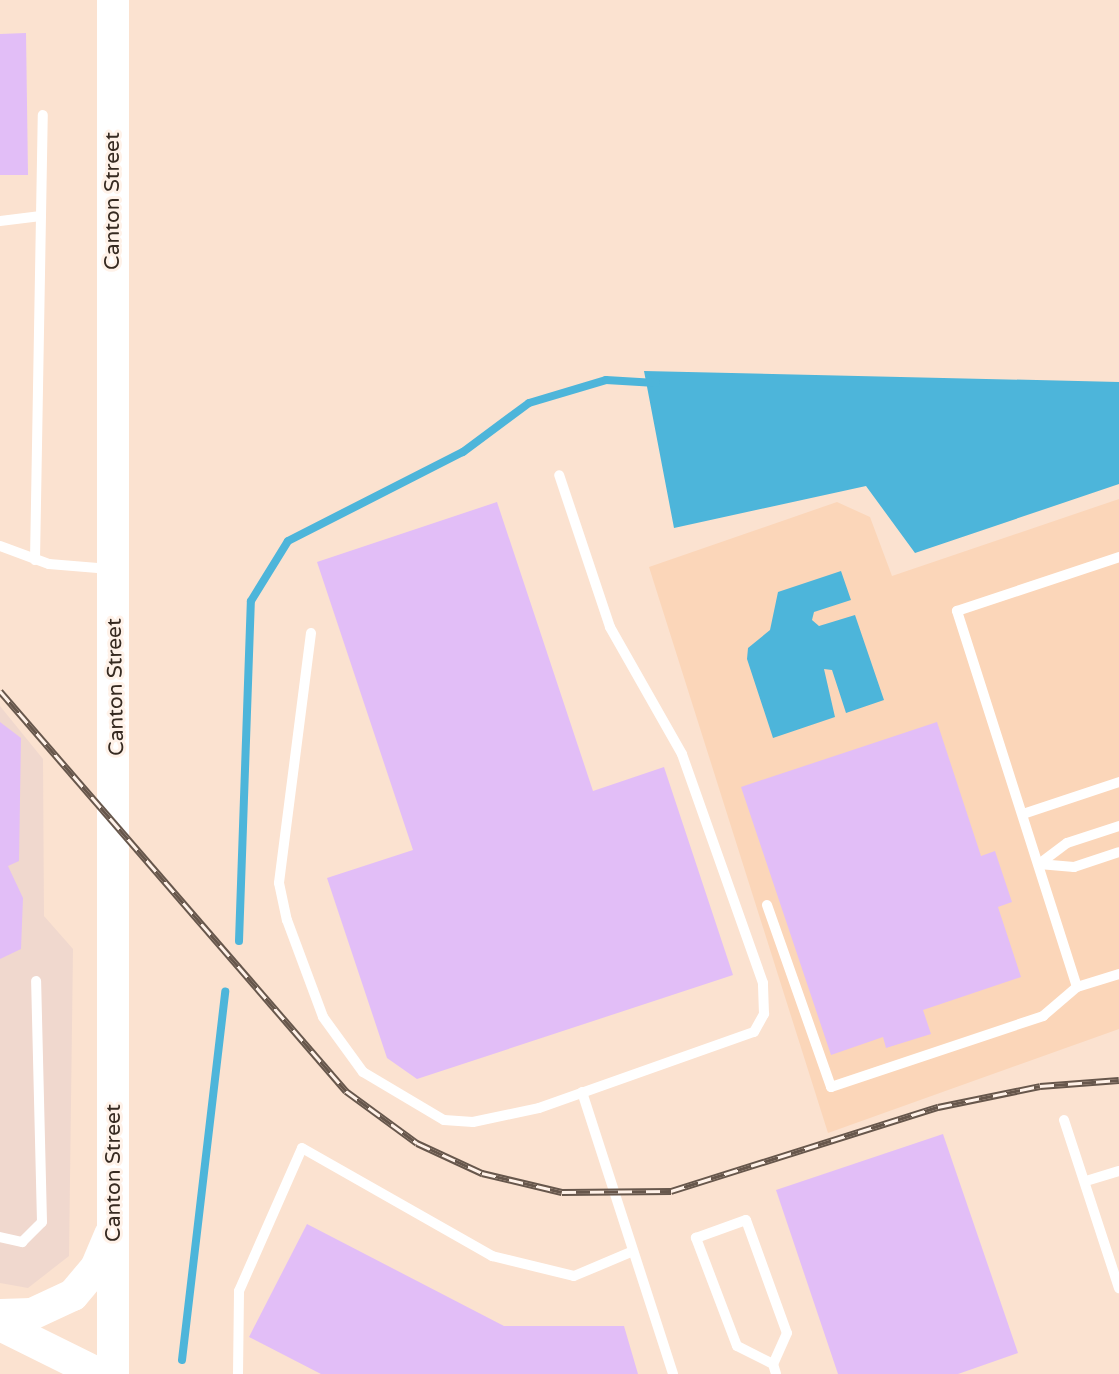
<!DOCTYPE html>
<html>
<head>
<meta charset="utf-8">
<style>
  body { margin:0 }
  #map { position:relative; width:1119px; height:1374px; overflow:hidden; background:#fbe2d0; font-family:"Varela Round",sans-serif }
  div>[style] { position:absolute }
  .built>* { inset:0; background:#fbd6b9 }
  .industrial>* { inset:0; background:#f0d8ce }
  .water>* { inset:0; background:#4db5da }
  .stream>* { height:8px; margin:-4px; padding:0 4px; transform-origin:4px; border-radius:4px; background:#4db5da }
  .building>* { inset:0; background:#e2bef7 }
  .lane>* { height:10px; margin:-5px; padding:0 5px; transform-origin:5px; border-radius:5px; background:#fff }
  .secondary>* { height:32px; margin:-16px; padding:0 16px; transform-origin:16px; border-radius:16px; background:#fff }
  .rail>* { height:7px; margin-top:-3.5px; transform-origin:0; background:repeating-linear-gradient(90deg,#fff2e9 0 14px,#67574c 0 28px); box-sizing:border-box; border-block:2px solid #67574c }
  span { translate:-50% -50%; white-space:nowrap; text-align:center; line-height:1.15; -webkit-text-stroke:6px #fff2e9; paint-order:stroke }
  .street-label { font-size:21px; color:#362a21 }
</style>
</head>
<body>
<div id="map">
  <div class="built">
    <i style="clip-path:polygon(1119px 499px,1119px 1029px,828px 1133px,649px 567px,837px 502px,870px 517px,892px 576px)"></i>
  </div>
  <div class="industrial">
    <i style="clip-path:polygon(0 706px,43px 759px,44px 916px,73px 949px,69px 1256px,28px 1288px,0 1283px)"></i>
  </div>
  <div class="water">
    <i style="clip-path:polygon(644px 371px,1119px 382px,1119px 484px,915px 553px,866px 486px,674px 528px)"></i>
    <i style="clip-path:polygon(841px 571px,851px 600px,814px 612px,812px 620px,819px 626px,855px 615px,884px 700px,846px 713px,832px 670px,824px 669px,835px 717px,773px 738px,747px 659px,748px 648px,770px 630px,778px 592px)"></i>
  </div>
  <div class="stream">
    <i style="left:239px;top:941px;width:340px;rotate:-88deg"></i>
    <i style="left:251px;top:601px;width:70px;rotate:-58.3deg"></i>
    <i style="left:288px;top:541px;width:196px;rotate:-27deg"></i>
    <i style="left:463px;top:452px;width:82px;rotate:-36.6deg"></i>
    <i style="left:529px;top:403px;width:80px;rotate:-16.6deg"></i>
    <i style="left:606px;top:380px;width:50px;rotate:3.4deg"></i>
    <i style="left:182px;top:1360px;width:371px;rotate:-83.3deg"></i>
  </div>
  <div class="building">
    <i style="clip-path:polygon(26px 33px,28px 175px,0 175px,0 34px)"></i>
    <i style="clip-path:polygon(497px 502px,593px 791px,664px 767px,733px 975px,417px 1079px,387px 1058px,327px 878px,413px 850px,317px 562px)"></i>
    <i style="clip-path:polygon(0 722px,21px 738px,19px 861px,8px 866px,23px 898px,21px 949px,0 959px)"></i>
    <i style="clip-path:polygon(937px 722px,981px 856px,995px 851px,1012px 902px,998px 907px,1021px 977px,923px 1010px,931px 1034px,886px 1048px,883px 1037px,831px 1055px,741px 787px)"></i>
    <i style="clip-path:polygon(943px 1134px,1018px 1353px,958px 1374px,838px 1374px,776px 1190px)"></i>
    <i style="clip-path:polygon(307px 1224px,504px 1326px,624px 1326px,638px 1374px,321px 1374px,249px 1337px)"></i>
  </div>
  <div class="lane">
    <i style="left:0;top:221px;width:41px;rotate:-7deg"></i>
    <i style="left:0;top:546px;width:52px;rotate:20.2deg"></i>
    <i style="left:49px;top:564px;width:61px;rotate:4.7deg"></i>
    <i style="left:35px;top:560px;width:445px;rotate:-89deg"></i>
    <i style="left:311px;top:633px;width:252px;rotate:97.3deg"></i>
    <i style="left:279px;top:883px;width:38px;rotate:78deg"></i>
    <i style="left:287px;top:920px;width:103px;rotate:69.6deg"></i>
    <i style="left:323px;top:1017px;width:68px;rotate:54deg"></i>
    <i style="left:363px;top:1072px;width:94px;rotate:30.7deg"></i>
    <i style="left:444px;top:1120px;width:29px;rotate:4deg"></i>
    <i style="left:473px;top:1122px;width:67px;rotate:-12deg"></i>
    <i style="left:539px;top:1108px;width:228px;rotate:-19.5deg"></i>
    <i style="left:754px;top:1032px;width:21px;rotate:-61deg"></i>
    <i style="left:764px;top:1014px;width:31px;rotate:-92deg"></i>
    <i style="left:763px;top:983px;width:243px;rotate:-109.5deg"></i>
    <i style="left:682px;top:754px;width:146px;rotate:-119.6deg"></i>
    <i style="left:610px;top:627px;width:160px;rotate:-108.5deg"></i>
    <i style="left:1023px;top:814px;width:101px;rotate:-18.4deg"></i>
    <i style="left:1039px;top:864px;width:35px;rotate:-37deg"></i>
    <i style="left:1067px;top:843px;width:55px;rotate:-18.1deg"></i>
    <i style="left:1039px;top:864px;width:35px;rotate:5deg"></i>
    <i style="left:1074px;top:867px;width:47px;rotate:-18.4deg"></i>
    <i style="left:767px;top:905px;width:193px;rotate:70.6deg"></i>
    <i style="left:831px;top:1087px;width:224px;rotate:-18.5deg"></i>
    <i style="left:1043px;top:1016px;width:45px;rotate:-40.5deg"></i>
    <i style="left:1077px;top:987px;width:44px;rotate:-17.2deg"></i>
    <i style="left:1077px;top:987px;width:395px;rotate:-107.7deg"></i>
    <i style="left:957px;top:611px;width:171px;rotate:-18.4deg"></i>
    <i style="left:582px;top:1092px;width:296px;rotate:72.1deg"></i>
    <i style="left:1064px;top:1120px;width:177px;rotate:71.9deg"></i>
    <i style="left:1086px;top:1181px;width:34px;rotate:-17deg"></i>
    <i style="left:0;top:1237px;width:23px;rotate:13deg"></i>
    <i style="left:22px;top:1242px;width:28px;rotate:-45deg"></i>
    <i style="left:42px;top:1222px;width:241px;rotate:-91.4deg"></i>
    <i style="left:773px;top:1364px;width:40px;rotate:-153.4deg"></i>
    <i style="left:737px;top:1346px;width:116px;rotate:-110.8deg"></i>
    <i style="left:696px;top:1238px;width:53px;rotate:-19.8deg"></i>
    <i style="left:746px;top:1220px;width:120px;rotate:70.1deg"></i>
    <i style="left:787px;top:1333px;width:34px;rotate:114deg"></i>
    <i style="left:773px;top:1364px;width:10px;rotate:73deg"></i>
    <i style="left:238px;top:1374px;width:83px;rotate:-89.3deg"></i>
    <i style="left:239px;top:1291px;width:156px;rotate:-66.2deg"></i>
    <i style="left:302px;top:1148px;width:219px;rotate:29.6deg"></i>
    <i style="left:492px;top:1256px;width:84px;rotate:13.7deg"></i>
    <i style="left:574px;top:1276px;width:62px;rotate:-22.8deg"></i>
  </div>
  <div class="secondary">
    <i style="left:113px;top:0;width:1374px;rotate:90deg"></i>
    <i style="left:0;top:1315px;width:32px;rotate:-2deg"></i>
    <i style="left:32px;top:1314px;width:45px;rotate:-24.9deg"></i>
    <i style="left:73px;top:1295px;width:35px;rotate:-50deg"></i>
    <i style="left:96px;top:1268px;width:36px;rotate:-67deg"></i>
    <i style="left:0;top:1325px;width:110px;rotate:26.3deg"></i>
  </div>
  <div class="rail">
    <i style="left:0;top:691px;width:529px;rotate:49.14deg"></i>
    <i style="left:346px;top:1091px;width:88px;rotate:36.2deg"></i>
    <i style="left:417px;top:1143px;width:72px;rotate:24.8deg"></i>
    <i style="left:482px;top:1173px;width:82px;rotate:13.4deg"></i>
    <i style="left:562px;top:1192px;width:109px;rotate:-0.5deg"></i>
    <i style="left:671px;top:1191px;width:280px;rotate:-17.5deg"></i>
    <i style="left:938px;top:1107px;width:104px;rotate:-11.6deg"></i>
    <i style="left:1040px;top:1086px;width:79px;rotate:-4.3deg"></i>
  </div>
  <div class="street-label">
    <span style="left:113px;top:201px;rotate:-90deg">Canton Street</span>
    <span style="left:116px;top:687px;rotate:-91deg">Canton Street</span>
    <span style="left:114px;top:1173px;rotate:-90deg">Canton Street</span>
  </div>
</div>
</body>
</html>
